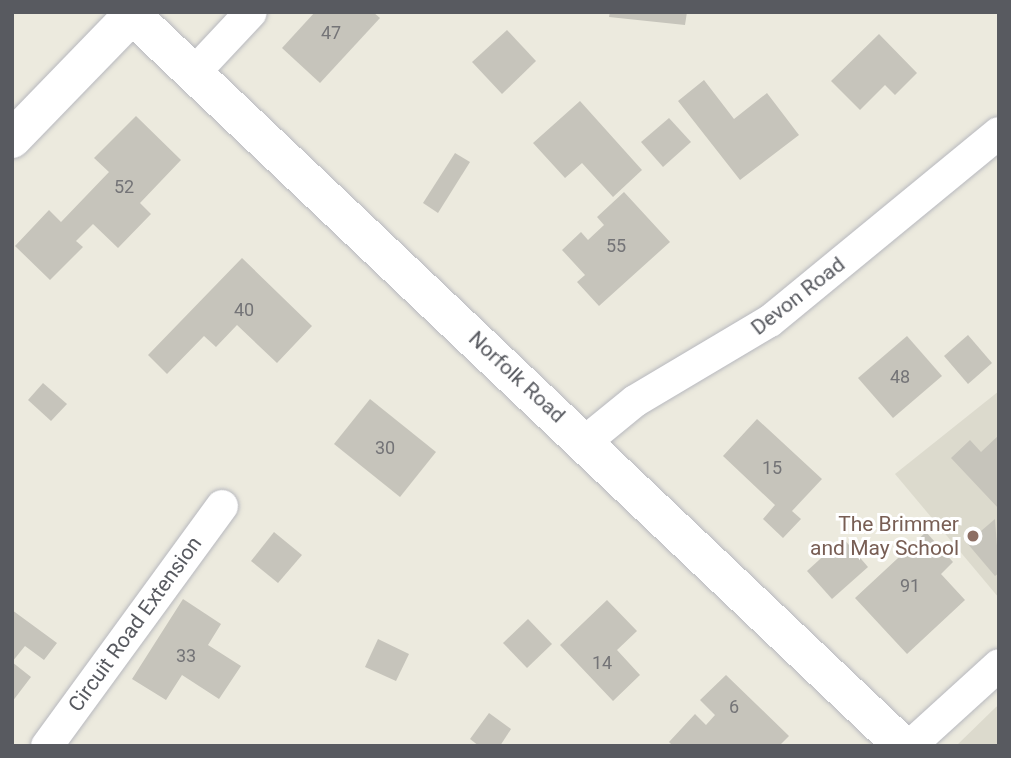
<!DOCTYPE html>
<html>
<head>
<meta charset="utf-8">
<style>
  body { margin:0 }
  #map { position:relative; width:1011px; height:758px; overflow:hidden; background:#eceade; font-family:Roboto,sans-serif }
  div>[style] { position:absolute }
  .education>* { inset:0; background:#dcdacd }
  .building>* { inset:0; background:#c6c4bb }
  .roads { filter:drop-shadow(0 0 2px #b7b8be) drop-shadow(0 0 2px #b7b8be) }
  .street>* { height:32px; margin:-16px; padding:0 16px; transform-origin:16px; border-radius:16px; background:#fff }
  .secondary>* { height:38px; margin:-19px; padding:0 19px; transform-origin:19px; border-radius:19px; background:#fff }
  .dots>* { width:19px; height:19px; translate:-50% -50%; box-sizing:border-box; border:4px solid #fff; border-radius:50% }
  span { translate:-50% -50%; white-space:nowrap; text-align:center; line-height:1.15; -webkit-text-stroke:6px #fff; paint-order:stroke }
  .number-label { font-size:18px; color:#747477 }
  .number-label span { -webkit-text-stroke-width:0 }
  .street-label { font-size:21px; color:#585a60 }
  .education-label { font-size:21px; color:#785e54 }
  .right { translate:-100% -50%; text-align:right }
  .frame { position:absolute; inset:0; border:14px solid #585a60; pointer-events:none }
</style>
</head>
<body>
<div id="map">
  <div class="education">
    <i style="clip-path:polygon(999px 391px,999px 598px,895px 474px)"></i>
    <i style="clip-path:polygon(999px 705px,999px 746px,956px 746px,996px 707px)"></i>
  </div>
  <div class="building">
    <i style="clip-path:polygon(315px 12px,373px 12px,380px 18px,320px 83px,282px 48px)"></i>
    <i style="clip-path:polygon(610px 12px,687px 12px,685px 25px,609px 17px)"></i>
    <i style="clip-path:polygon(507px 30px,536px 61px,502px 94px,472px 62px)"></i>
    <i style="clip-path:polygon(879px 34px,917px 73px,895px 95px,885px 85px,860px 110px,831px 81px)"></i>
    <i style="clip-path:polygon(704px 80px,734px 119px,767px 93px,799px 135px,740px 180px,678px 101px)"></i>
    <i style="clip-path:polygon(580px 101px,642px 170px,613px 197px,582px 163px,565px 178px,533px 143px)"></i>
    <i style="clip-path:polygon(136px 116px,181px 160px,140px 203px,151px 214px,118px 248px,93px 224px,76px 241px,83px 247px,50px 280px,15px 246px,49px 210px,61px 222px,109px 172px,94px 158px)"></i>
    <i style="clip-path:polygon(669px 118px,691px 142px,663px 167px,641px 142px)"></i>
    <i style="clip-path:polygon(455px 153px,470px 162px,438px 213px,423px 203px)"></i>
    <i style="clip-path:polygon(624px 192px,670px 242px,599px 306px,577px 282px,585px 275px,562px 250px,581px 232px,588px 240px,604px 225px,597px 217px)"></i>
    <i style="clip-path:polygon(242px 258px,312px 326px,277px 363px,237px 325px,216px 347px,204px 336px,167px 374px,148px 355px)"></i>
    <i style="clip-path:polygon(968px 335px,992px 363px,968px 384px,944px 356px)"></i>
    <i style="clip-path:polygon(907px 336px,942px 376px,893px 418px,858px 378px)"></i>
    <i style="clip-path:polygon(43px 383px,67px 404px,51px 421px,28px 400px)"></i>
    <i style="clip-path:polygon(370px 399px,436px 452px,400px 497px,334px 444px)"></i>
    <i style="clip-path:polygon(757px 419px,822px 479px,792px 511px,801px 519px,783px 538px,763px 519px,775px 505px,723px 456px)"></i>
    <i style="clip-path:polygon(999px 435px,999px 509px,951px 458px,970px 440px,981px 452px)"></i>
    <i style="clip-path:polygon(995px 519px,999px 573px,995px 576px,967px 543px)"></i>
    <i style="clip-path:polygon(274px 532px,302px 555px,278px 583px,251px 561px)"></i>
    <i style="clip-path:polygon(926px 532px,953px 562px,941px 574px,965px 600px,907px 654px,855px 598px)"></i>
    <i style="clip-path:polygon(843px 538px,868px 567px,832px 599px,807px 571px)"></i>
    <i style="clip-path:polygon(183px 599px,221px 624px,208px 645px,241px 666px,219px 699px,182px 675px,166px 700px,132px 679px)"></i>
    <i style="clip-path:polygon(607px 600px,637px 631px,617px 650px,640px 675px,613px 701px,560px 645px)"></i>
    <i style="clip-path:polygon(12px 610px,57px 643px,44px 660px,25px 646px,12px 662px,31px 677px,12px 702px)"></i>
    <i style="clip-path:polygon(528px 619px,552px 644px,527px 668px,503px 643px)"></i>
    <i style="clip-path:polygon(378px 639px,409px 654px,396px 681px,365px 667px)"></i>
    <i style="clip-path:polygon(726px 675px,789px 736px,779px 746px,673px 746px,669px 742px,695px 714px,706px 725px,715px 715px,700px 700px)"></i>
    <i style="clip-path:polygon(489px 713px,511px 729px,500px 746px,479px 746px,470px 739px)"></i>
  </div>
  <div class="roads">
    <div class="street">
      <i style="left:194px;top:73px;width:83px;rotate:-46.9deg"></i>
      <i style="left:586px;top:441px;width:63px;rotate:-39.2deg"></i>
      <i style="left:635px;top:401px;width:157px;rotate:-30.7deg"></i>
      <i style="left:770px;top:321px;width:296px;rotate:-39.4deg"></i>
      <i style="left:47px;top:746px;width:297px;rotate:-53.9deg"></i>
      <i style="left:910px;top:746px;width:120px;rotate:-42.3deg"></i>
    </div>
    <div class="secondary">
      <i style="left:129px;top:12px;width:1067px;rotate:43.48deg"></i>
      <i style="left:12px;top:139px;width:173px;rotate:-45.9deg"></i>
    </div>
  </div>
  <div class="dots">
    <i style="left:973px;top:536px;background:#8d6e63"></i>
  </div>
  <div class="number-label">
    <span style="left:331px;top:33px">47</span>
    <span style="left:124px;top:187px">52</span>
    <span style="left:616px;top:246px">55</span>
    <span style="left:244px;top:310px">40</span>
    <span style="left:900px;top:377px">48</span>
    <span style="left:385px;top:448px">30</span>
    <span style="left:772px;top:468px">15</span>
    <span style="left:910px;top:586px">91</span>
    <span style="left:186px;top:656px">33</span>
    <span style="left:602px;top:663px">14</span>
    <span style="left:734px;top:707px">6</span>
  </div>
  <div class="street-label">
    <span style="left:798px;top:296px;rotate:-38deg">Devon Road</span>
    <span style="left:517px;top:377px;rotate:43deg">Norfolk Road</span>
    <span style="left:135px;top:624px;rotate:-54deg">Circuit Road Extension</span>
  </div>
  <div class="education-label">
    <span class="right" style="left:959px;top:536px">The Brimmer<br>and May School</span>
  </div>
  <div class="frame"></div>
</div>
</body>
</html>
